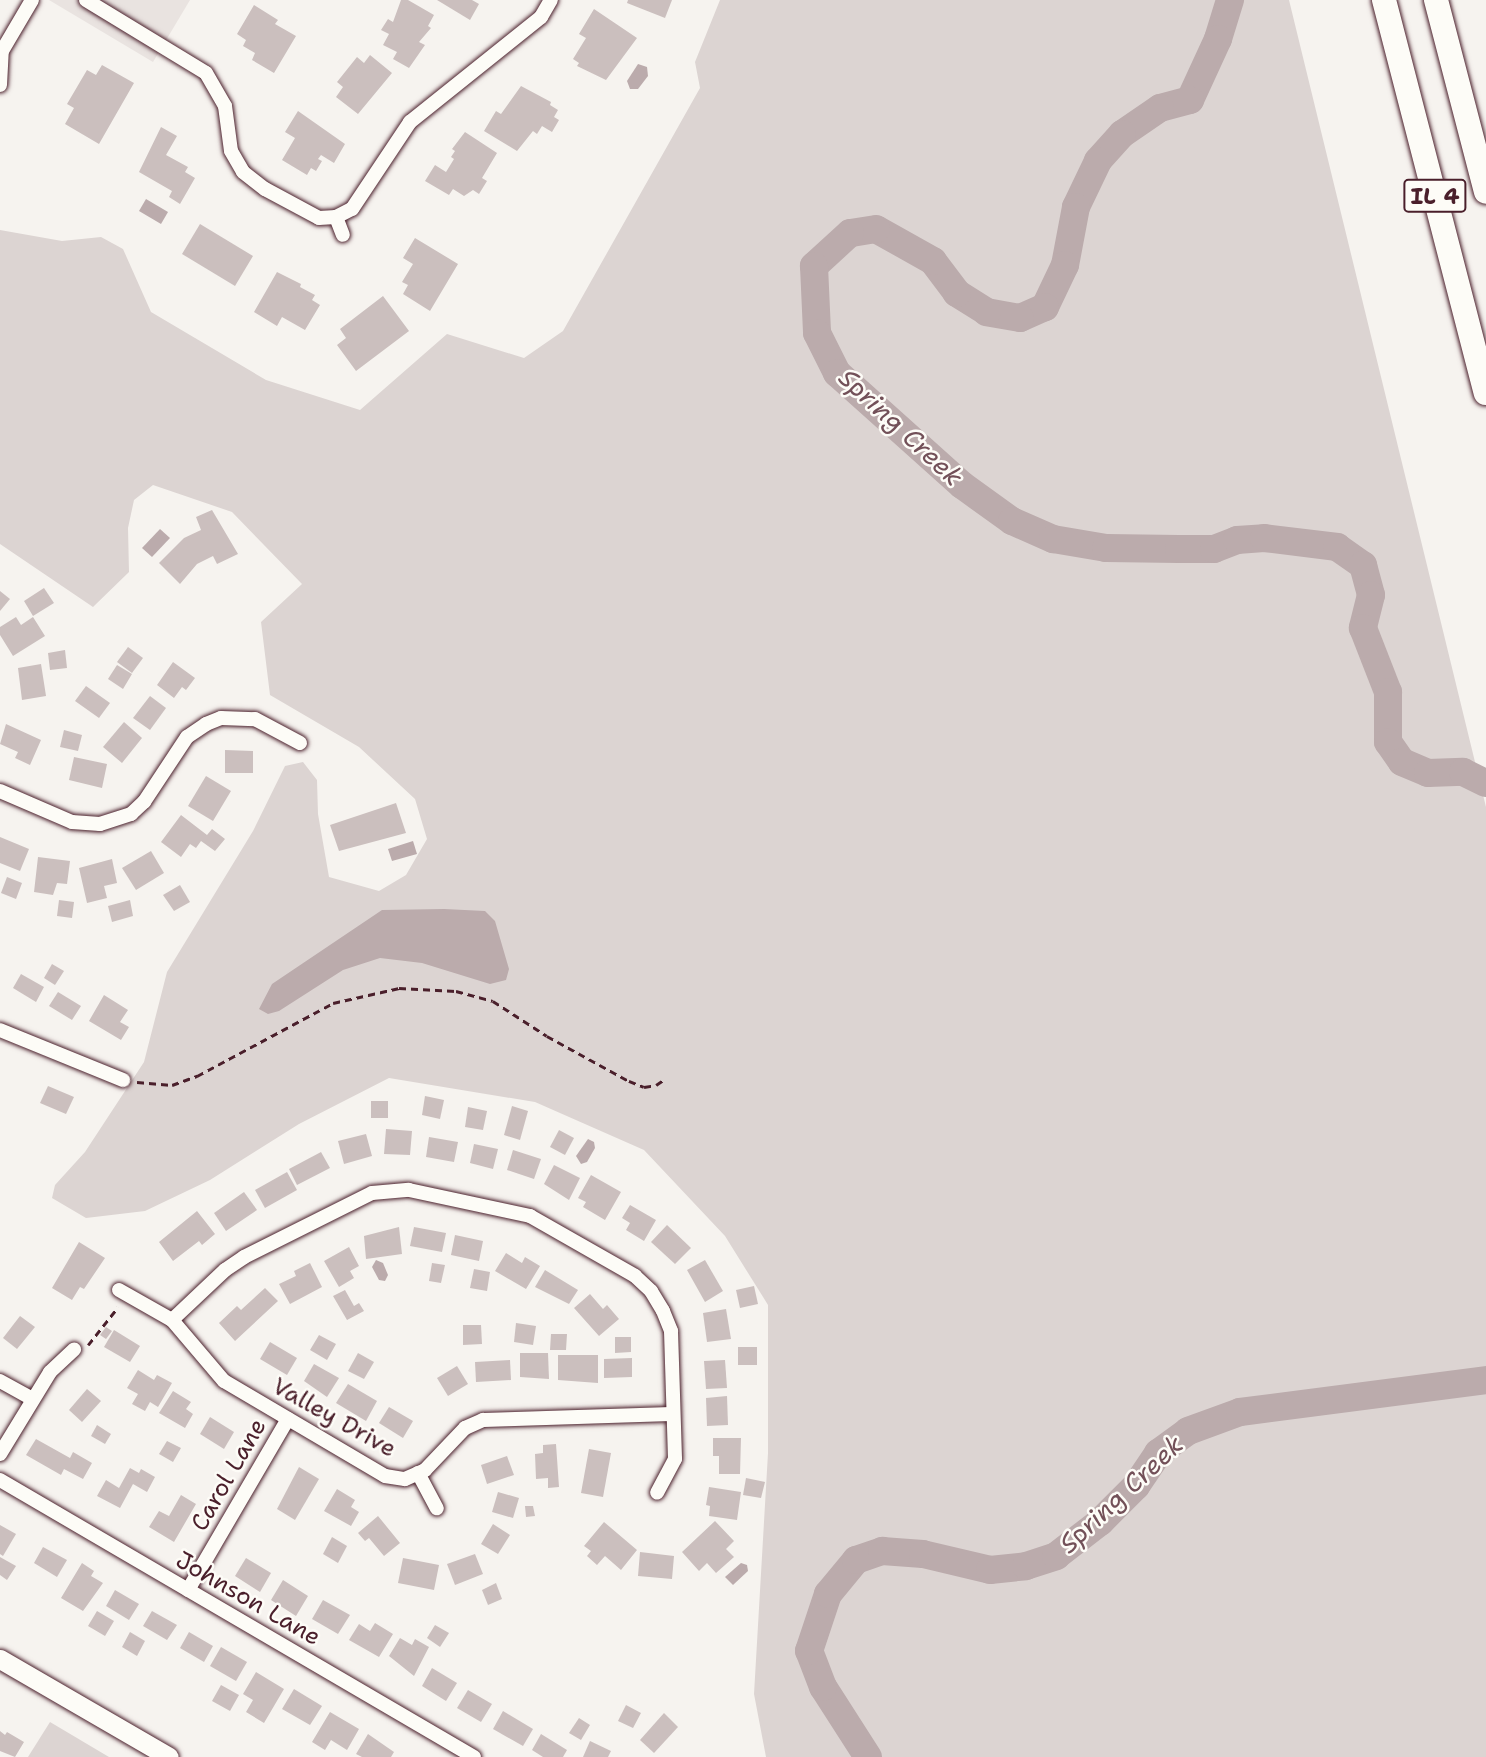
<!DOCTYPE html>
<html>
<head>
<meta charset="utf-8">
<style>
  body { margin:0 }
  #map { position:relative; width:1486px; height:1757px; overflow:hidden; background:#f6f3ef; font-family:"Shantell Sans",sans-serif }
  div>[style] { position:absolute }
  .built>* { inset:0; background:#e9e3e0 }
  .green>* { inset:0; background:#dcd4d2 }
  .water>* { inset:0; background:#bbabac }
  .river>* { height:28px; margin:-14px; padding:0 14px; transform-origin:14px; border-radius:14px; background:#bbabac }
  .building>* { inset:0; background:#cbbfbe }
  .path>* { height:2.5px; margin-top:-1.25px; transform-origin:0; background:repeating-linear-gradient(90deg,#4a1f2b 0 7px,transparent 0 12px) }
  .roads { filter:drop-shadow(0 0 2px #4a1f2b) drop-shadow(0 0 2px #4a1f2b) }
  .street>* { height:14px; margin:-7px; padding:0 7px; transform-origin:7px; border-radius:7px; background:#fdfcf7 }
  .secondary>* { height:19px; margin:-9.5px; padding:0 9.5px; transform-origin:9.5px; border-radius:9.5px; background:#fdfcf7 }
  .highway>* { height:24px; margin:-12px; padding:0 12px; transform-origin:12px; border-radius:12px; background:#fdfcf7 }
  span { translate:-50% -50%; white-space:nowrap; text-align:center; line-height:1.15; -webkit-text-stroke:5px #fdfcf7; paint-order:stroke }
  .shield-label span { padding:2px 5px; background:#fdfcf7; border:2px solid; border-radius:5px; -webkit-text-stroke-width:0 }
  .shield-label { font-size:23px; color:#4a1f2b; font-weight:700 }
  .street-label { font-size:24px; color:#4a1f2b }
  .water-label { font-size:26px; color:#725058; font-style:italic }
</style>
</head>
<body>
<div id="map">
  <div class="built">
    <i style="clip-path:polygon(49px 0,190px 0,153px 62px)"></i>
  </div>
  <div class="green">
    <i style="clip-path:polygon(720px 0,1289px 0,1486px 807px,1486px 1757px,766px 1757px,754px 1694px,768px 1453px,768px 1305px,725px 1236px,644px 1150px,535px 1102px,389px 1078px,299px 1124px,210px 1180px,145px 1211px,86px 1218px,52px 1198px,55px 1185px,85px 1152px,144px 1062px,167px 972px,253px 831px,285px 766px,303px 762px,317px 780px,318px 814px,329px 877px,379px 891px,406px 875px,427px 839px,415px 799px,359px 747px,270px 695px,261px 622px,302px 584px,232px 512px,153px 485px,134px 500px,128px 528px,129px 572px,93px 607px,0 544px,0 230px,62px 241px,101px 237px,123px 249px,151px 312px,266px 380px,360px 410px,447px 334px,524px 358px,563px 331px,700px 88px,695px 62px)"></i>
    <i style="clip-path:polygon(50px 1722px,109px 1757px,28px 1757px)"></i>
  </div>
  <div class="water">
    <i style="clip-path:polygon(638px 64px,647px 67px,648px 76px,638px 89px,630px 89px,627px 81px)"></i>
    <i style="clip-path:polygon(146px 199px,168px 212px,161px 224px,139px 211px)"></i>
    <i style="clip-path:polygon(160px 529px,170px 538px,152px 557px,142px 548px)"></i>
    <i style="clip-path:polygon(413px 841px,417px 854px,392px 861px,388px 849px)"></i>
    <i style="clip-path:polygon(444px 909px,485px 911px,495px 921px,509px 969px,506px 980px,490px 984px,422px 963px,380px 958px,343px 970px,279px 1011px,268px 1014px,259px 1009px,272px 984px,382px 910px)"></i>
    <i style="clip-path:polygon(588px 1139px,594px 1142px,595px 1148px,587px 1162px,581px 1164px,576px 1156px)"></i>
    <i style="clip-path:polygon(376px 1260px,383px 1263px,388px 1275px,385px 1281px,379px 1280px,372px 1267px)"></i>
    <i style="clip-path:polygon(741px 1563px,747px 1565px,748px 1571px,733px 1585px,725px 1577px)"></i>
  </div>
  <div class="river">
    <i style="left:1230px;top:0;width:41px;rotate:107.1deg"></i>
    <i style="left:1218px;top:39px;width:67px;rotate:114.7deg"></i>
    <i style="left:1190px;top:100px;width:31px;rotate:165deg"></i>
    <i style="left:1160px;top:108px;width:46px;rotate:145.6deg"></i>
    <i style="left:1122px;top:134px;width:36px;rotate:132deg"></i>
    <i style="left:1098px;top:161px;width:51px;rotate:115.6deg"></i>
    <i style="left:1076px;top:207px;width:59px;rotate:100.7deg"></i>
    <i style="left:1065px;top:265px;width:47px;rotate:115.5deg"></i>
    <i style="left:1045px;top:307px;width:27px;rotate:156deg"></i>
    <i style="left:1020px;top:318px;width:34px;rotate:-170deg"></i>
    <i style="left:987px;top:312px;width:36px;rotate:-148deg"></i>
    <i style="left:957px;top:293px;width:40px;rotate:-127deg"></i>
    <i style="left:933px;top:261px;width:65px;rotate:-150.7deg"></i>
    <i style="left:876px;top:229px;width:26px;rotate:171deg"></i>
    <i style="left:850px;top:233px;width:49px;rotate:137.5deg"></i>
    <i style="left:814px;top:266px;width:67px;rotate:87.4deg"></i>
    <i style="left:817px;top:333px;width:45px;rotate:63.4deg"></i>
    <i style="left:837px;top:373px;width:168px;rotate:41.9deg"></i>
    <i style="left:962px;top:485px;width:62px;rotate:35.8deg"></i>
    <i style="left:1012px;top:521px;width:45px;rotate:23.7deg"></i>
    <i style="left:1053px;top:539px;width:54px;rotate:9.6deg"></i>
    <i style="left:1106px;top:548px;width:73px;rotate:0.8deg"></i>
    <i style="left:1179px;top:549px;width:35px"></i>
    <i style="left:1214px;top:549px;width:25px;rotate:-21deg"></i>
    <i style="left:1237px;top:540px;width:27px;rotate:-4deg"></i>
    <i style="left:1264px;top:538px;width:74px;rotate:7deg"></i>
    <i style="left:1337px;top:547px;width:32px;rotate:35deg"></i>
    <i style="left:1363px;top:565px;width:31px;rotate:75deg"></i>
    <i style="left:1371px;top:595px;width:34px;rotate:104deg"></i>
    <i style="left:1363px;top:628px;width:69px;rotate:68.7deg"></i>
    <i style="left:1388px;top:692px;width:50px;rotate:90deg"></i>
    <i style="left:1388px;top:742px;width:24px;rotate:55deg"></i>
    <i style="left:1402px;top:762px;width:28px;rotate:23deg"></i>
    <i style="left:1428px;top:773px;width:35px;rotate:-2deg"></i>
    <i style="left:1463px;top:772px;width:25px;rotate:26deg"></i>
    <i style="left:868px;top:1757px;width:83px;rotate:-122.7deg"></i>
    <i style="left:823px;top:1687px;width:39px;rotate:-111deg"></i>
    <i style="left:809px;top:1651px;width:60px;rotate:-71.6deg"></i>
    <i style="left:828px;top:1594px;width:44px;rotate:-50.5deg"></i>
    <i style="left:856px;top:1560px;width:28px;rotate:-19deg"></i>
    <i style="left:882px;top:1551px;width:41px;rotate:4.2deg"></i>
    <i style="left:923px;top:1554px;width:69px;rotate:13.4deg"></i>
    <i style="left:990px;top:1570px;width:36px;rotate:-6deg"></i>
    <i style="left:1026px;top:1566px;width:32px;rotate:-18deg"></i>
    <i style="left:1056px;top:1556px;width:56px;rotate:-37.7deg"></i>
    <i style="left:1100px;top:1522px;width:51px;rotate:-45deg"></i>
    <i style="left:1136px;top:1486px;width:40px;rotate:-56deg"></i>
    <i style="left:1158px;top:1453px;width:37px;rotate:-36deg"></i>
    <i style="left:1188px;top:1431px;width:55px;rotate:-20.1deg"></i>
    <i style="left:1240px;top:1412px;width:248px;rotate:-7.4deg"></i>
  </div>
  <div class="building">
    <i style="clip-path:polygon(401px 0,408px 0,434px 15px,428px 26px,431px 28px,419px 42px,425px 45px,409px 68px,393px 59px,397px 52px,383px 45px,389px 34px,381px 30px,388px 19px,393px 22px)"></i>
    <i style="clip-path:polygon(437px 0,472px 0,479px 4px,470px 20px)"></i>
    <i style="clip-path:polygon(628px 0,672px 0,665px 18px,627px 3px)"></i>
    <i style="clip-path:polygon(254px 5px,278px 20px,275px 24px,296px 36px,274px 73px,252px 60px,255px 53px,243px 46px,246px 40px,237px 34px)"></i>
    <i style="clip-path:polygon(594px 9px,637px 38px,606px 80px,577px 66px,579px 63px,573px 59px,586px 38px,579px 34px)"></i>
    <i style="clip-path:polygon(370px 55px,392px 73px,358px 114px,336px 97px,343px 87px,337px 82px,357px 57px,364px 63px)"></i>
    <i style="clip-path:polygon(102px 65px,134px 83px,99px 144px,65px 124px,74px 108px,67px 104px,87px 70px,96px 75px)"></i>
    <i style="clip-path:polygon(521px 86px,551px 102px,550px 105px,558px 110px,554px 117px,559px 120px,552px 132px,542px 126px,537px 134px,533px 131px,517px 151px,484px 131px,496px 111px,501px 114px)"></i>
    <i style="clip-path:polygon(298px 111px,345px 144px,334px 163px,321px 155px,318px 159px,322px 161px,316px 171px,311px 168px,307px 175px,282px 160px,295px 138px,285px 132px)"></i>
    <i style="clip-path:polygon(161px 127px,177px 136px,166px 155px,188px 167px,185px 172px,195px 178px,180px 204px,169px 197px,172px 191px,139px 172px)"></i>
    <i style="clip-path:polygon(465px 132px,497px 153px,482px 178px,487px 181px,479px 194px,473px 190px,464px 196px,453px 189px,449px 195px,425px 181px,435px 165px,446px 172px,454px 159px,451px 157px,455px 151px,452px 149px)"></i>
    <i style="clip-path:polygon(200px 224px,253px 256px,235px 286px,182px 254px)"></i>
    <i style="clip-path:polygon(415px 238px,458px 264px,430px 311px,403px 294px,408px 285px,402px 282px,413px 264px,403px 258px)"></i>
    <i style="clip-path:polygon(277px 272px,301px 284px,300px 287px,315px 295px,312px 300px,320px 305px,305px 330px,282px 317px,277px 326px,254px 312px)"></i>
    <i style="clip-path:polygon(383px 296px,409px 331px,356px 371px,337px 345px,346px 338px,340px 329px)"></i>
    <i style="clip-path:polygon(212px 510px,238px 554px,217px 564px,213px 556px,197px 564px,180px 584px,159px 563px,184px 538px,201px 530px,196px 517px)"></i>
    <i style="clip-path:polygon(44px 588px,54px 603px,33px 616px,24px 601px)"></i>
    <i style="clip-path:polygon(0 591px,10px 599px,0 611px)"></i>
    <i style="clip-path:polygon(16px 617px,21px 625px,33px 617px,45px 636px,13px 656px,0 635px,0 627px)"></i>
    <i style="clip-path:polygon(128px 647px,143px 658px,132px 673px,117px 662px)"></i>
    <i style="clip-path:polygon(65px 650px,67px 668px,50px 670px,48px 653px)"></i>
    <i style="clip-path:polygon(173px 662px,195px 678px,186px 690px,182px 687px,174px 698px,157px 685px)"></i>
    <i style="clip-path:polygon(41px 664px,46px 696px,22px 700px,18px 668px)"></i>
    <i style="clip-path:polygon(117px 665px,132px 674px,123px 689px,108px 679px)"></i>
    <i style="clip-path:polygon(86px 686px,110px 703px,99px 718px,75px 701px)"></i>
    <i style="clip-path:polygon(150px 696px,166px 708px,150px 730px,133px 718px)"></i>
    <i style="clip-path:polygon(124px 722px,142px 738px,122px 763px,103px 747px)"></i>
    <i style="clip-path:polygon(6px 724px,41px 740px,30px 765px,15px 758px,18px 752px,0 744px)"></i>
    <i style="clip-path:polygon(64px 730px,82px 735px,78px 751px,60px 747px)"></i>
    <i style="clip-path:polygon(225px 750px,253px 751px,253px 773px,225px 773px)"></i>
    <i style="clip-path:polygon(74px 757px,107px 764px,102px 788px,69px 780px)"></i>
    <i style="clip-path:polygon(206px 776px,231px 791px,213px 821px,188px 806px)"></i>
    <i style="clip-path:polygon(396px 803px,406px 833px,339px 851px,330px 825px)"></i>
    <i style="clip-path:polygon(181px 815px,207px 835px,212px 829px,225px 839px,215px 851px,201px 841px,196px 848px,190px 844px,181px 857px,161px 842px)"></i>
    <i style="clip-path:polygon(0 837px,29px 849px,20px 871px,0 863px)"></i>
    <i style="clip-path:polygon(151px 851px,164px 873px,136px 890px,122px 868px)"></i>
    <i style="clip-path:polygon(38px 857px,70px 861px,67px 884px,57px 883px,53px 895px,34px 892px)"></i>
    <i style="clip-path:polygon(112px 859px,117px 883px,104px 886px,107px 898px,87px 903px,79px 868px)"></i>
    <i style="clip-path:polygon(7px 877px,22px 883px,16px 899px,1px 893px)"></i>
    <i style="clip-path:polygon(180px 885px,190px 902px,174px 911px,163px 895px)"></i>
    <i style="clip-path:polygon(59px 900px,74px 902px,72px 918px,57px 916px)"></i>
    <i style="clip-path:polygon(130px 900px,133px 916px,112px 922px,108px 906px)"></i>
    <i style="clip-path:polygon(52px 964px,64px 971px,55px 985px,44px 978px)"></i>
    <i style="clip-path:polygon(21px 974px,44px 987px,36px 1002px,13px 988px)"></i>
    <i style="clip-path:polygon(58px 992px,81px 1006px,72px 1020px,49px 1006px)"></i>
    <i style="clip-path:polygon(104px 995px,128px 1010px,120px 1022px,129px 1027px,121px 1040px,89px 1021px)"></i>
    <i style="clip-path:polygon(48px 1086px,74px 1097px,66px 1114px,40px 1103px)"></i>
    <i style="clip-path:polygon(425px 1096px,444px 1100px,440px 1119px,422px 1115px)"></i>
    <i style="clip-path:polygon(371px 1101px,388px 1101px,388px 1118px,371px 1118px)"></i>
    <i style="clip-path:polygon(512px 1106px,528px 1111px,520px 1140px,504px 1135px)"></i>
    <i style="clip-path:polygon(468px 1107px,487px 1111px,483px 1130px,465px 1127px)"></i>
    <i style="clip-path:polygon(386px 1129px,412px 1131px,410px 1155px,384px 1154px)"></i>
    <i style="clip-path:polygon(559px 1130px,574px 1138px,565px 1155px,550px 1147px)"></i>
    <i style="clip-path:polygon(366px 1134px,372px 1156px,344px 1164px,338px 1141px)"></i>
    <i style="clip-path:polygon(429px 1137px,458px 1142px,454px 1162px,426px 1157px)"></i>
    <i style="clip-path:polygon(474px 1144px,498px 1149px,493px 1169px,470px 1163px)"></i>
    <i style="clip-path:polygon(513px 1150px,541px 1159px,534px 1179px,507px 1170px)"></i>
    <i style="clip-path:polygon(321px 1152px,330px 1168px,297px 1185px,289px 1169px)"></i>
    <i style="clip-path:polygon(554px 1165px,580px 1178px,569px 1200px,544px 1184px)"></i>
    <i style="clip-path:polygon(287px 1172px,297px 1190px,265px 1208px,255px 1190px)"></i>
    <i style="clip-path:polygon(591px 1175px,621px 1192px,605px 1220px,583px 1207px,586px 1202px,578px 1198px)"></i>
    <i style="clip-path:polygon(244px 1192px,257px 1210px,226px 1231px,214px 1213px)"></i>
    <i style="clip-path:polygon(630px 1205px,656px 1220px,644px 1241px,626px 1230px,630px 1223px,622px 1218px)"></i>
    <i style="clip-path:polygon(197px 1211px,215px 1234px,202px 1245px,199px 1241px,173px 1261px,159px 1242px)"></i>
    <i style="clip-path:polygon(667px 1225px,691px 1248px,675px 1264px,651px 1242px)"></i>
    <i style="clip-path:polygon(399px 1227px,402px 1254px,366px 1259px,364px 1236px)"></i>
    <i style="clip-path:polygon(414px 1227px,446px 1233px,442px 1252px,410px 1246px)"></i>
    <i style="clip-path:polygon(455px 1235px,483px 1241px,479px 1261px,451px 1255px)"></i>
    <i style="clip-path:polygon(79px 1242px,105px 1258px,84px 1289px,80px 1287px,72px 1300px,52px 1288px)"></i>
    <i style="clip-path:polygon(349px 1247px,359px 1266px,350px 1271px,354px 1278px,339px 1287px,324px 1261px)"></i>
    <i style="clip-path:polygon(506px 1253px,522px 1263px,525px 1257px,540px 1266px,526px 1289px,495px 1271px)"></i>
    <i style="clip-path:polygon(705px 1260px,723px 1291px,705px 1302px,687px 1270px)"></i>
    <i style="clip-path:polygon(310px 1263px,322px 1287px,290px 1304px,279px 1284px,296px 1276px,294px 1271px)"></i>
    <i style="clip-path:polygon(432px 1263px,445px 1265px,441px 1283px,429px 1281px)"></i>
    <i style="clip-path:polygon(474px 1269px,490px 1272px,487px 1291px,470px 1288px)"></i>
    <i style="clip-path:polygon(545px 1270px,578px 1290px,569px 1304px,535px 1287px)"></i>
    <i style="clip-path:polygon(754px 1286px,758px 1304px,740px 1308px,736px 1290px)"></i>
    <i style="clip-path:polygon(265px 1288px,278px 1301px,235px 1341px,219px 1323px,237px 1306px,241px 1310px)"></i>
    <i style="clip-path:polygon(345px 1290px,354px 1306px,359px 1303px,364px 1311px,347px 1320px,333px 1296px)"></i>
    <i style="clip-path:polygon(590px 1294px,603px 1309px,607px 1305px,619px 1319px,599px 1336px,574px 1308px)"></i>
    <i style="clip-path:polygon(726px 1309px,731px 1339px,707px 1342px,703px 1313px)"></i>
    <i style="clip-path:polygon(20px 1316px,35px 1327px,17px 1349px,3px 1338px)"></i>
    <i style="clip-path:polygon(516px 1323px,536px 1326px,533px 1345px,514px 1342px)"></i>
    <i style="clip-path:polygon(463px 1325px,481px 1325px,482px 1344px,463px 1345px)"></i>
    <i style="clip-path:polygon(106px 1327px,112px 1331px,106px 1339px,100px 1335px)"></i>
    <i style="clip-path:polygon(114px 1330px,140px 1346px,130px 1362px,104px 1347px)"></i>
    <i style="clip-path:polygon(551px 1334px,567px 1334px,566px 1350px,550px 1350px)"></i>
    <i style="clip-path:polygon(319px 1335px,336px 1344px,327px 1360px,310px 1350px)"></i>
    <i style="clip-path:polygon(615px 1337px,631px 1337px,631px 1352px,615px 1353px)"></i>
    <i style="clip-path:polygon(270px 1342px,297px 1358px,287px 1375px,260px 1359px)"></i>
    <i style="clip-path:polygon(738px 1347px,757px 1347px,757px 1365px,738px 1365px)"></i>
    <i style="clip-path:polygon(358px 1353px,374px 1362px,364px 1379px,348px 1371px)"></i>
    <i style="clip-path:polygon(520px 1353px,548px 1353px,549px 1379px,520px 1377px)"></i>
    <i style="clip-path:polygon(558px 1355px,598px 1355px,598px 1383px,558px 1380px)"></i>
    <i style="clip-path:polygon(632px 1358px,632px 1377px,604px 1378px,604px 1359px)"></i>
    <i style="clip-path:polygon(510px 1360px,511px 1380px,476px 1382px,475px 1362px)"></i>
    <i style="clip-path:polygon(725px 1360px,727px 1388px,706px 1389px,704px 1361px)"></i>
    <i style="clip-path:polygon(314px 1364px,339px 1378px,327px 1397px,304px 1381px)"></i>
    <i style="clip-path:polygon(457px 1366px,468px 1384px,448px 1396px,437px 1378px)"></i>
    <i style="clip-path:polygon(138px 1370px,154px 1380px,157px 1375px,172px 1383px,158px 1407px,150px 1402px,145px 1411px,132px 1404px,138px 1394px,127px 1388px)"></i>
    <i style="clip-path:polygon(348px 1384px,377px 1401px,366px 1421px,336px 1403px)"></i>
    <i style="clip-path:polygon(87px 1389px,101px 1401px,82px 1422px,69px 1410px)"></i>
    <i style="clip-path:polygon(173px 1391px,191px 1402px,186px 1409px,193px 1414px,185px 1428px,159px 1413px)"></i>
    <i style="clip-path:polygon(727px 1396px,728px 1425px,707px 1426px,706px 1398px)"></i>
    <i style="clip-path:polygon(389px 1407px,413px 1421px,403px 1438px,379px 1423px)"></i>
    <i style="clip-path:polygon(210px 1417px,234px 1432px,224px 1449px,200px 1434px)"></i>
    <i style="clip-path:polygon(97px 1425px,111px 1434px,105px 1444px,91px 1436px)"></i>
    <i style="clip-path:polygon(713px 1438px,741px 1438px,740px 1474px,719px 1474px,719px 1456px,713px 1456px)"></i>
    <i style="clip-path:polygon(36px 1439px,70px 1458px,73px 1452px,92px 1463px,83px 1479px,64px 1469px,61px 1475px,26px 1455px)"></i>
    <i style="clip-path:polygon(167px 1441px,181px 1448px,173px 1462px,159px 1454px)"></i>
    <i style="clip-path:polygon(556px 1444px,559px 1487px,548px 1488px,548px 1478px,536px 1479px,535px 1454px,543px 1453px,543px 1445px)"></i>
    <i style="clip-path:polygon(589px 1449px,611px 1453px,603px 1497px,581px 1493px)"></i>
    <i style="clip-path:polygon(507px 1456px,514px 1475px,487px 1484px,481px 1465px)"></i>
    <i style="clip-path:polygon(299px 1467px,319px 1479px,295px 1520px,277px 1509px)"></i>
    <i style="clip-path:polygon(130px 1468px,139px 1473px,141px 1469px,155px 1477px,147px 1492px,133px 1484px,120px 1508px,97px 1496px,106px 1480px,119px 1488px)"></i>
    <i style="clip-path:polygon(746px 1478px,765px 1482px,761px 1498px,743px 1495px)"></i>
    <i style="clip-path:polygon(709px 1487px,741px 1492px,737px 1520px,709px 1516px,710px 1506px,706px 1505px)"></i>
    <i style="clip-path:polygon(337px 1489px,355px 1500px,351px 1507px,359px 1512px,351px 1526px,324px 1511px)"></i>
    <i style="clip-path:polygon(498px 1492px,519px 1498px,513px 1518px,492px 1512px)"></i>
    <i style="clip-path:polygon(181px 1495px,196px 1504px,174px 1542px,149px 1527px,159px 1511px,169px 1516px)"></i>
    <i style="clip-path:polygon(525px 1506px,533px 1506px,535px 1516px,526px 1517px)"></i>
    <i style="clip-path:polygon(378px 1516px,400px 1543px,384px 1556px,369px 1538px,365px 1541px,358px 1533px)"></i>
    <i style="clip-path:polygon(715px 1521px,734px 1541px,726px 1549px,734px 1557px,716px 1573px,707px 1563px,699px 1571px,682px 1552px)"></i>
    <i style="clip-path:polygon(604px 1522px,637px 1550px,621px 1570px,605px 1556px,597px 1565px,587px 1556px,591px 1551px,584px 1546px)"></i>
    <i style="clip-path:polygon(493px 1524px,510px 1535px,498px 1554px,481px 1544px)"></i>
    <i style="clip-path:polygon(0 1525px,16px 1534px,3px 1556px,0 1554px)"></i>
    <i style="clip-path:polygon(332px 1537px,347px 1546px,338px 1563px,323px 1554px)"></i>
    <i style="clip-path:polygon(43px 1547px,67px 1560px,57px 1577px,34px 1563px)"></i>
    <i style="clip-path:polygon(640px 1552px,674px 1556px,672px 1579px,638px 1576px)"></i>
    <i style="clip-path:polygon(475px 1554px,483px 1574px,455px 1585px,447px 1564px)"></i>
    <i style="clip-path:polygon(0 1557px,16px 1566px,7px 1580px,0 1575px)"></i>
    <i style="clip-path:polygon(246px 1558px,271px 1573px,260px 1592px,235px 1576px)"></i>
    <i style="clip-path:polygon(403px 1558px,439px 1565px,434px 1590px,398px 1583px)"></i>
    <i style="clip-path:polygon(82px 1563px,94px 1571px,91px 1576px,103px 1583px,83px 1611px,61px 1598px)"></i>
    <i style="clip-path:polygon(283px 1580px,308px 1596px,296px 1616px,271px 1600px)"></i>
    <i style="clip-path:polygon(496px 1583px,502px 1599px,488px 1605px,482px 1590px)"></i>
    <i style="clip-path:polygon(115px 1590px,139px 1604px,129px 1620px,106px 1606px)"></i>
    <i style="clip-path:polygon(323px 1600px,350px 1615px,338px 1634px,312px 1619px)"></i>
    <i style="clip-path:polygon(97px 1611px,114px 1621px,105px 1636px,88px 1626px)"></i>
    <i style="clip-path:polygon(152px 1611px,177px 1625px,167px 1640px,143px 1626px)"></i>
    <i style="clip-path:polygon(375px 1623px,393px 1634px,379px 1657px,349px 1640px,359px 1624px,370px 1631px)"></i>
    <i style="clip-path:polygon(435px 1625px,449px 1633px,440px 1647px,427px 1638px)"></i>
    <i style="clip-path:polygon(130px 1632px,145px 1641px,137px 1656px,122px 1647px)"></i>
    <i style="clip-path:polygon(189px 1632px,213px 1646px,204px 1662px,180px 1648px)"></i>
    <i style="clip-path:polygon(400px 1638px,412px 1645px,415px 1639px,429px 1647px,414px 1676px,389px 1656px)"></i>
    <i style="clip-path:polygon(221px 1647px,247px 1662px,236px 1681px,210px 1666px)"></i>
    <i style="clip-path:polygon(432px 1668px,457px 1683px,446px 1701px,422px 1686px)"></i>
    <i style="clip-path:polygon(256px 1672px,284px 1689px,264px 1723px,246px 1712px,253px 1700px,243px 1694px)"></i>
    <i style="clip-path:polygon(221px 1685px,239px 1695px,230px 1711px,212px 1701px)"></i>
    <i style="clip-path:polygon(294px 1689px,322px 1706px,310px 1725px,282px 1709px)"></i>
    <i style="clip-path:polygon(468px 1690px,492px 1704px,481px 1722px,457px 1708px)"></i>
    <i style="clip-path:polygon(626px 1705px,641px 1713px,633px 1728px,618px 1721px)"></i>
    <i style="clip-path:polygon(503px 1711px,533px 1729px,523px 1746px,493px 1729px)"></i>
    <i style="clip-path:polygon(330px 1712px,359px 1729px,347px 1750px,331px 1740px,325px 1750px,312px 1742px)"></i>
    <i style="clip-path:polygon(664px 1713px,678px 1727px,654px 1753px,640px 1740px)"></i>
    <i style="clip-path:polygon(579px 1718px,590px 1725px,581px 1740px,569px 1733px)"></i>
    <i style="clip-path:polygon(0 1731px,5px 1735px,7px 1732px,24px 1742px,15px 1757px,0 1751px)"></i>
    <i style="clip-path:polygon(368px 1734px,394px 1752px,391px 1757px,362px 1757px,356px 1754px)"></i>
    <i style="clip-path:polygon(541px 1734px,567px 1750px,563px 1757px,543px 1757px,532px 1750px)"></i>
    <i style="clip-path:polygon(590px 1741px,611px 1751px,608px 1757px,583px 1757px)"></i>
  </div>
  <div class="path">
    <i style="left:137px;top:1082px;width:35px;rotate:5deg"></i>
    <i style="left:172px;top:1085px;width:27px;rotate:-20deg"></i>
    <i style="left:197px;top:1076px;width:154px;rotate:-28.2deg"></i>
    <i style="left:333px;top:1003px;width:68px;rotate:-12.8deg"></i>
    <i style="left:399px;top:988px;width:57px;rotate:3deg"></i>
    <i style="left:456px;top:991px;width:38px;rotate:15deg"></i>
    <i style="left:493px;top:1001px;width:64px;rotate:32.9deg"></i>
    <i style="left:547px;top:1036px;width:94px;rotate:28.8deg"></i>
    <i style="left:629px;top:1081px;width:16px;rotate:22deg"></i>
    <i style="left:644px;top:1087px;width:12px;rotate:-9deg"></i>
    <i style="left:656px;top:1085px;width:11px;rotate:-34deg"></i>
    <i style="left:88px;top:1345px;width:48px;rotate:-51.7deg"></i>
  </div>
  <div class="roads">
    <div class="street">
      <i style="left:86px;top:0;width:140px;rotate:31.3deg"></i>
      <i style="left:206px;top:73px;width:38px;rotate:60deg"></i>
      <i style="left:225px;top:106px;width:45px;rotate:82.4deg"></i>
      <i style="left:231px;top:151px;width:24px;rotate:60deg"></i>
      <i style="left:243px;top:172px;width:28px;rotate:38deg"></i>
      <i style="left:265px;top:189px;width:61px;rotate:28.2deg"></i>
      <i style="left:319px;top:218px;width:17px;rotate:-3deg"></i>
      <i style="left:336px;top:217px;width:18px;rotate:-27deg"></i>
      <i style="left:352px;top:209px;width:105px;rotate:-56.3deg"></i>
      <i style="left:410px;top:122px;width:168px;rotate:-38.7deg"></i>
      <i style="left:541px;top:17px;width:20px;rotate:-60deg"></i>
      <i style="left:0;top:85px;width:34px;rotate:-87deg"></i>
      <i style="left:2px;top:51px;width:59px;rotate:-59.5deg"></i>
      <i style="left:336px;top:217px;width:19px;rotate:69deg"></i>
      <i style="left:0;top:791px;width:78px;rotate:23.3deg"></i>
      <i style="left:72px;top:822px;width:28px;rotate:4deg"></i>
      <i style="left:100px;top:824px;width:33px;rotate:-18deg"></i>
      <i style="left:131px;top:814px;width:18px;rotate:-43deg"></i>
      <i style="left:144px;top:802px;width:78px;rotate:-56.5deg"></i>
      <i style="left:187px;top:737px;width:23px;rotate:-34deg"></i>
      <i style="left:206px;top:724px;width:16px;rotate:-22deg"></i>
      <i style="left:221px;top:718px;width:34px;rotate:2deg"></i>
      <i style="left:255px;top:719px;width:51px;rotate:28.1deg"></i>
      <i style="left:0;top:1030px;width:133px;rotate:22.1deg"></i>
      <i style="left:119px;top:1290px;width:61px;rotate:29.5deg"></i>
      <i style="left:172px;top:1320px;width:80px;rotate:49.6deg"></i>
      <i style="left:224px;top:1381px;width:187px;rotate:30.5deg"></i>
      <i style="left:385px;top:1476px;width:20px;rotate:9deg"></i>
      <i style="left:405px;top:1479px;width:22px;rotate:-24deg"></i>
      <i style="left:425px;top:1470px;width:58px;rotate:-46.4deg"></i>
      <i style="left:465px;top:1428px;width:20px;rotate:-24deg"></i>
      <i style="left:483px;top:1420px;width:189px;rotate:-1.8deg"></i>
      <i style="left:172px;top:1320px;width:73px;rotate:-43.3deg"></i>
      <i style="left:225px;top:1270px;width:23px;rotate:-34deg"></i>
      <i style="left:244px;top:1257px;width:143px;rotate:-26.6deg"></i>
      <i style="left:372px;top:1193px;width:37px;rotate:-5deg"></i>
      <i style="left:409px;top:1190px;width:124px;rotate:12.1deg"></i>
      <i style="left:530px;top:1216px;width:121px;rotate:29.7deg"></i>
      <i style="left:635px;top:1276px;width:22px;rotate:43deg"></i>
      <i style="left:651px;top:1291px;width:23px;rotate:59deg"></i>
      <i style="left:663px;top:1311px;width:22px;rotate:68deg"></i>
      <i style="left:671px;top:1331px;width:128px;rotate:88.2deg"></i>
      <i style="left:675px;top:1459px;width:38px;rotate:118deg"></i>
      <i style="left:0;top:1381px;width:37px;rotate:29deg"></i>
      <i style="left:0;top:1454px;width:96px;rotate:-58.6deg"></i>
      <i style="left:50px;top:1372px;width:33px;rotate:-43deg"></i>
      <i style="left:418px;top:1473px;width:40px;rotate:62deg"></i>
      <i style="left:0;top:1480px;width:549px;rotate:30.3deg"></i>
      <i style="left:188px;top:1590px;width:198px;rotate:-59.7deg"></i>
    </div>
    <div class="secondary">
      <i style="left:0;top:1659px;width:195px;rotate:30.1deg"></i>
    </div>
    <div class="highway">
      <i style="left:1384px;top:0;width:406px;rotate:75.5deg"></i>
      <i style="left:1436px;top:0;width:198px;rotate:75.4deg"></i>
    </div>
  </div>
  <div class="shield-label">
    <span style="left:1435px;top:196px">IL 4</span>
  </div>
  <div class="street-label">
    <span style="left:334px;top:1418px;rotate:29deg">Valley Drive</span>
    <span style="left:229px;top:1475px;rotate:-60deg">Carol Lane</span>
    <span style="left:248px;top:1599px;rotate:30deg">Johnson Lane</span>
  </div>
  <div class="water-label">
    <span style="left:901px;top:427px;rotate:43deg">Spring Creek</span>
    <span style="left:1121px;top:1494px;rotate:-43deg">Spring Creek</span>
  </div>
</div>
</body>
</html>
